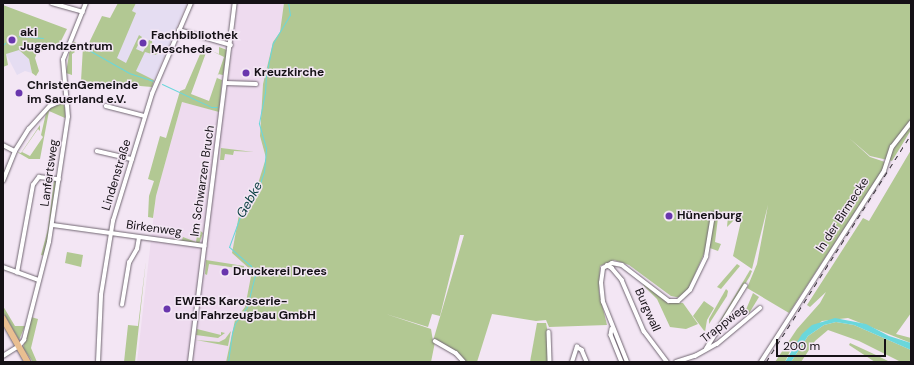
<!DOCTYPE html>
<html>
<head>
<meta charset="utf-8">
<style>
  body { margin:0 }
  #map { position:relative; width:914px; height:365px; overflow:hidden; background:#f3e6f4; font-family:"DM Sans",sans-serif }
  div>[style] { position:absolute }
  .built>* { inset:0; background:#eedbef }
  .education>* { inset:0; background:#e5ddf2 }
  .green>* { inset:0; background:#b2c893 }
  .water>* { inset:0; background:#6ad7db }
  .stream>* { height:1px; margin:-0.5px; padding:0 0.5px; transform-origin:0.5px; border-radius:0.5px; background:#6ad7db }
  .roads { filter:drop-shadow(0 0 1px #716672) drop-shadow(0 0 1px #716672) }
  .street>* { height:3.5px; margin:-1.75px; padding:0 1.75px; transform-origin:1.75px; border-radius:1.75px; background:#fff }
  .primary>* { height:5.5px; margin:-2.75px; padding:0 2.75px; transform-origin:2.75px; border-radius:2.75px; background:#e9bf91 }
  .rail>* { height:1px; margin-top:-0.5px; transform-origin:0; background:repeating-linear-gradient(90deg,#342f35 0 5px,transparent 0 10px) }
  .dots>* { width:11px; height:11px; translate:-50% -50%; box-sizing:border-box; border:2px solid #f3e6f4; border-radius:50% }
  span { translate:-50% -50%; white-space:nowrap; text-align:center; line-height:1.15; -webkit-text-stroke:3px #f3e6f4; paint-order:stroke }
  .poi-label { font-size:12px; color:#151116; font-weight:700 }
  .left { translate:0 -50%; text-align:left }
  .street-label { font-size:12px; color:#151116 }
  .water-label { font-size:13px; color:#063c3e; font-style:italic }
  .frame { position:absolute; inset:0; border:4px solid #151116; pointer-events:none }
  .scale { position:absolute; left:776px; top:339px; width:110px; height:18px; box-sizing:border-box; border:2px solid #151116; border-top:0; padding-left:5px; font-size:12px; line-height:14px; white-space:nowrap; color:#151116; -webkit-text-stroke:3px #f3e6f4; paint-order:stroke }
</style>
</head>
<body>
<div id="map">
  <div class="built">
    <i style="clip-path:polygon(238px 3px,284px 3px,284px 8px,280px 32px,273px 42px,263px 84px,260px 136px,266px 158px,256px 190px,240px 209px,232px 253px,252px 271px,245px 307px,235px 320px,226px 362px,137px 362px,156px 196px,182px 102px,224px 113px)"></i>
  </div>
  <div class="education">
    <i style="clip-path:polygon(133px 3px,187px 3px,154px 80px,108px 59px)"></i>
    <i style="clip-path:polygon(13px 50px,19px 50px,29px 59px,32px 73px,25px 71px,17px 75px,6px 54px)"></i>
  </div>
  <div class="green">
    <i style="clip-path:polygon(118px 3px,136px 3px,132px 11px,136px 13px,117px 58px,126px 63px,139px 35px,142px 37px,136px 49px,143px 52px,149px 40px,152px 41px,153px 54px,165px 50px,155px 55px,145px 52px,136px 71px,154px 80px,152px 87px,81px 81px,83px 47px,71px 44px,72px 41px,87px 47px,102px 16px,110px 18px)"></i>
    <i style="clip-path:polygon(evenodd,284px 3px,911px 3px,911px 130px,892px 161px,870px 156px,849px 138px,870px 157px,885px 162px,883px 169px,789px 313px,747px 288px,757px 264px,768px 205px,752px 269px,733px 256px,741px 221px,734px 220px,727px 227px,728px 216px,723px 215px,718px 218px,715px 242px,721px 244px,718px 251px,707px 247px,687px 292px,681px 298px,671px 296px,629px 265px,614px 260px,600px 266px,599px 292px,607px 325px,549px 327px,546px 320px,536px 321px,492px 314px,477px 362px,460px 362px,458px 357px,435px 342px,431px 362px,226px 362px,235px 320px,245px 307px,252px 271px,232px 253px,240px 209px,256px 190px,266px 158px,260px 136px,263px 84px,273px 42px,280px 32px,284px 3px,460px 235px,464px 235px,433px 341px,431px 329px,386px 314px,428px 327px,432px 314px,440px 316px,460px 235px)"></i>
    <i style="clip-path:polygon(3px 5px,67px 29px,59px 45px,37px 53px,35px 58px,39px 71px,36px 76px,32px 73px,29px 59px,19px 50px,6px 54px,8px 65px,3px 67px)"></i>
    <i style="clip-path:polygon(204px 45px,208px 46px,207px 50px,191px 94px,209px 101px,224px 57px,212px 51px,219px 54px,219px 47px,227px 50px,223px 75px,218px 74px,217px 78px,222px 80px,219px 112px,182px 102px,156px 196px,153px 218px,148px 217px,149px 196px,154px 181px,148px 179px,160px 136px,166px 138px,180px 91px,185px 89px)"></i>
    <i style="clip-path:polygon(70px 48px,75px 52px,72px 54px,72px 75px,66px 73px)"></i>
    <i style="clip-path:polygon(59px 103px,63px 103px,65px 108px,65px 118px,49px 111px,40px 159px,29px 159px,17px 152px,21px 153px,40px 125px,40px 120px,40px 131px,38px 129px,22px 152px,30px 156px,43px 137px,41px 135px,46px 113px,51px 108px)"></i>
    <i style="clip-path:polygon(221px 148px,254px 152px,234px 151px,233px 155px,225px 154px,224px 160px,220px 160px)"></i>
    <i style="clip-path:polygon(911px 150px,911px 313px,896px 334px,911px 338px,911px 343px,848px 318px,822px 321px,792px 347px,785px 362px,775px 362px,797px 329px,820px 303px,826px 292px,810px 307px,807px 305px,863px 218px,869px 221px)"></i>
    <i style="clip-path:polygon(54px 180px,58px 181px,45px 256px,41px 255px,48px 229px)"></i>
    <i style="clip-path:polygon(198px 229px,203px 233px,199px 244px,165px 239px,182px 240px,183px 237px,196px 242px)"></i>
    <i style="clip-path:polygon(67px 252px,83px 255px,81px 267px,65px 263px)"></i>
    <i style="clip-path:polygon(146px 260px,135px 362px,124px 362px,128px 325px,138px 326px)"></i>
    <i style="clip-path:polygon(206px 260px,244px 266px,244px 269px,209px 264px,207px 275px,205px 274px)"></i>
    <i style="clip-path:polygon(737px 264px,740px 266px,721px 289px,717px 287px)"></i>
    <i style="clip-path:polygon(750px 270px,752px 271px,750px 276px,719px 327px,704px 348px)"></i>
    <i style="clip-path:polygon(645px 283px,668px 302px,683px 303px,698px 324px,686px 329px,670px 327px,657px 299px,643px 285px)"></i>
    <i style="clip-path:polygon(726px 289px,728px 291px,727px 296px,709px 324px,709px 319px)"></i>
    <i style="clip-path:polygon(753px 293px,759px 297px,748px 315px,745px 312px)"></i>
    <i style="clip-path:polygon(704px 301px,714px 308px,707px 320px,705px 332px,693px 316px)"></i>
    <i style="clip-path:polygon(3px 306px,15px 326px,25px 326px,19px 340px,3px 312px)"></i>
    <i style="clip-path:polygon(31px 317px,38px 319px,31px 348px,37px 362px,33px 362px,23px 348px)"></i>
    <i style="clip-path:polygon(836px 322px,854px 325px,911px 350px,911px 362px,901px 362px,859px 341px,828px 330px,815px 341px,801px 362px,791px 362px,808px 336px,824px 325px)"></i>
    <i style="clip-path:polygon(537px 323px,546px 323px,551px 349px,549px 362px,530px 362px)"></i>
    <i style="clip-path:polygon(197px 329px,221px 335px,221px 332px,225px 333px,218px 338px,196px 335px)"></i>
    <i style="clip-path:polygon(231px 331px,228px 346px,196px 340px,219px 342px,225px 339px)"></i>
    <i style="clip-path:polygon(850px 343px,876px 355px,890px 362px,875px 362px,849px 345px)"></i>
  </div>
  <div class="water">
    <i style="clip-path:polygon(835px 318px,866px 324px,889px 336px,911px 343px,911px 350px,854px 325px,836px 322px,824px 325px,808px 336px,791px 362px,785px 362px,802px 334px,812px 325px)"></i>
  </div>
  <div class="stream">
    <i style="left:19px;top:36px;width:24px;rotate:5deg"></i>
    <i style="left:3px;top:45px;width:3px;rotate:-45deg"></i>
    <i style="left:87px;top:49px;width:48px;rotate:29.7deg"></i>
    <i style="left:129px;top:73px;width:25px;rotate:18deg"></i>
    <i style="left:162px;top:84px;width:54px;rotate:25.1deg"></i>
    <i style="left:211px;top:107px;width:6px"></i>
    <i style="left:228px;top:362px;width:29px;rotate:-82deg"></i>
    <i style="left:232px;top:333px;width:10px;rotate:-73deg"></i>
    <i style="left:235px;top:323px;width:20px;rotate:-53deg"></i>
    <i style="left:247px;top:307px;width:32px;rotate:-76deg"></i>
    <i style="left:255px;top:276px;width:11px;rotate:-112deg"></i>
    <i style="left:251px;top:266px;width:29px;rotate:-139deg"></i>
    <i style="left:229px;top:247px;width:33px;rotate:-70deg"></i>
    <i style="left:240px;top:216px;width:29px;rotate:-55deg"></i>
    <i style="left:257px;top:192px;width:21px;rotate:-71deg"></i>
    <i style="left:264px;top:172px;width:24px;rotate:-85deg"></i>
    <i style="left:266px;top:148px;width:26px;rotate:-106deg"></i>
    <i style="left:259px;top:123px;width:31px;rotate:-79deg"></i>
    <i style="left:265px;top:93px;width:18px;rotate:-87deg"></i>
    <i style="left:266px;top:75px;width:33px;rotate:-78deg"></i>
    <i style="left:273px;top:43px;width:33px;rotate:-59deg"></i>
    <i style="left:290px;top:15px;width:12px;rotate:-99deg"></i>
  </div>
  <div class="roads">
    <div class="street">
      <i style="left:52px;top:3px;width:32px;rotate:16deg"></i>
      <i style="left:179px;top:30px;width:54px;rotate:16.1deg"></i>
      <i style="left:226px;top:83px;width:30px;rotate:2deg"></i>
      <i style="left:106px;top:106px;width:40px;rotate:14.4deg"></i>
      <i style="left:3px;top:145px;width:13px;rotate:27deg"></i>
      <i style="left:97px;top:151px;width:36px;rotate:13deg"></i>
      <i style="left:3px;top:181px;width:32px;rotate:-68deg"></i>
      <i style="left:15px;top:151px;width:26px;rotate:-58deg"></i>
      <i style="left:29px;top:129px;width:31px;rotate:-48deg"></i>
      <i style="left:50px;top:106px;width:17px;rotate:-24deg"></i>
      <i style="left:53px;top:225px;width:153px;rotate:7.9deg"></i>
      <i style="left:607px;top:265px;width:6px;rotate:31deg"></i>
      <i style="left:612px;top:268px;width:16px;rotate:50deg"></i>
      <i style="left:622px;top:280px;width:56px;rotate:66.7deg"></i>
      <i style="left:644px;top:331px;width:39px;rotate:53deg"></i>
      <i style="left:3px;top:267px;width:38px;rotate:20deg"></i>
      <i style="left:17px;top:273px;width:89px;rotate:-79.7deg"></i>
      <i style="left:33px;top:185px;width:10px;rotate:-53deg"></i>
      <i style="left:39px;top:177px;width:20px;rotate:6deg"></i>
      <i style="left:122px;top:305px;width:43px;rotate:-80.5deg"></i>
      <i style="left:129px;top:263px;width:16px;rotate:-60deg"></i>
      <i style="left:137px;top:249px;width:11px;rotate:-80deg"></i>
      <i style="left:612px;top:329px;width:6px;rotate:99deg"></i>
      <i style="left:611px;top:335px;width:29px;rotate:68deg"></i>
      <i style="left:549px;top:332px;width:30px;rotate:88deg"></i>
      <i style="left:435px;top:341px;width:24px;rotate:30deg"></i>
      <i style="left:456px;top:353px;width:12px;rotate:48deg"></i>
      <i style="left:706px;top:349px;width:74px;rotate:-58.2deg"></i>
      <i style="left:3px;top:356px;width:19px;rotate:-32deg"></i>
      <i style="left:19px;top:346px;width:8px;rotate:-50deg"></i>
      <i style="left:24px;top:340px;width:101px;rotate:-75.7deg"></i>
      <i style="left:49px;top:242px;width:126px;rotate:-81.4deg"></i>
      <i style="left:68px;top:117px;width:57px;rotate:-95deg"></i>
      <i style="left:63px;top:60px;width:61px;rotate:-68deg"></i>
      <i style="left:98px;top:362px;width:67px;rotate:-87.4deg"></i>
      <i style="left:101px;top:295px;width:75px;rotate:-80.8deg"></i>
      <i style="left:113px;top:221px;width:133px;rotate:-72.9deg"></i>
      <i style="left:152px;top:94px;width:99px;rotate:-66.8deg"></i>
      <i style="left:190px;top:362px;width:362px;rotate:-82.9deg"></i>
      <i style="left:572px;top:362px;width:16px;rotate:-72deg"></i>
      <i style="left:577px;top:347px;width:6px;rotate:31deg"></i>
      <i style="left:582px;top:350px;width:13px;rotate:67deg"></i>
      <i style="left:627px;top:362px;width:65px;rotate:-111.8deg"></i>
      <i style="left:603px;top:302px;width:19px;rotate:-96deg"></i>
      <i style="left:601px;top:283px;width:15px;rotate:-82deg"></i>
      <i style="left:603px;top:268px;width:10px;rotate:-29deg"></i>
      <i style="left:612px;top:263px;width:10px;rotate:11deg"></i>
      <i style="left:622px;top:265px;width:59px;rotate:37.5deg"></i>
      <i style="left:669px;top:301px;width:9px"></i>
      <i style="left:678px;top:301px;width:16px;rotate:-43deg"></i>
      <i style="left:690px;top:290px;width:37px;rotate:-64deg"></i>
      <i style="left:706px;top:257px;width:43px;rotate:-80.5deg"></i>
      <i style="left:676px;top:362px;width:20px;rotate:-18deg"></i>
      <i style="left:695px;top:356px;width:25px;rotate:-29deg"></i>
      <i style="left:717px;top:344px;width:56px;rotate:-39.9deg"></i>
      <i style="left:761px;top:362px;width:227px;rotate:-57.2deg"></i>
      <i style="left:884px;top:171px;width:25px;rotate:-72deg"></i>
      <i style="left:892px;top:147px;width:31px;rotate:-52deg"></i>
    </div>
    <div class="primary">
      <i style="left:3px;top:318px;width:51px;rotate:60.4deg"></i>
    </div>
  </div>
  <div class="rail">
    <i style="left:766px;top:362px;width:270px;rotate:-57.5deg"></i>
  </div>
  <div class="dots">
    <i style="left:12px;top:40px;background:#6936ad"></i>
    <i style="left:143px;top:43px;background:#6936ad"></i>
    <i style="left:246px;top:73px;background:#6936ad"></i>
    <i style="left:19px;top:93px;background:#6936ad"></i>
    <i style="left:669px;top:216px;background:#6936ad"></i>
    <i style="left:225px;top:272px;background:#6936ad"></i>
    <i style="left:167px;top:309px;background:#6936ad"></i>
  </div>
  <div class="poi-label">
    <span class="left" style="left:20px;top:40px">aki<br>Jugendzentrum</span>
    <span class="left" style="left:151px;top:43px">Fachbibliothek<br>Meschede</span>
    <span class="left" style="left:254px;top:73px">Kreuzkirche</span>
    <span class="left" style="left:27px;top:93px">ChristenGemeinde<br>im Sauerland e.V.</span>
    <span class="left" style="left:677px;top:216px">Hünenburg</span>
    <span class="left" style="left:233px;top:272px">Druckerei Drees</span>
    <span class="left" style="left:175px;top:309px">EWERS Karosserie-<br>und Fahrzeugbau GmbH</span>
  </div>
  <div class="street-label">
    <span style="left:50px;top:173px;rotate:-82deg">Lanfertsweg</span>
    <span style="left:117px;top:175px;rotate:-73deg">Lindenstraße</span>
    <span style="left:203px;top:181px;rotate:-82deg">Im Schwarzen Bruch</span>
    <span style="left:843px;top:215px;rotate:-57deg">In der Birmecke</span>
    <span style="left:154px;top:229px;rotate:8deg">Birkenweg</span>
    <span style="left:647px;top:310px;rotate:66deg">Burgwall</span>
    <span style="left:724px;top:324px;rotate:-38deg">Trappweg</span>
  </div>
  <div class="water-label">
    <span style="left:250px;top:200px;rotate:-61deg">Gebke</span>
  </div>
  <div class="frame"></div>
  <div class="scale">200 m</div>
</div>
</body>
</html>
